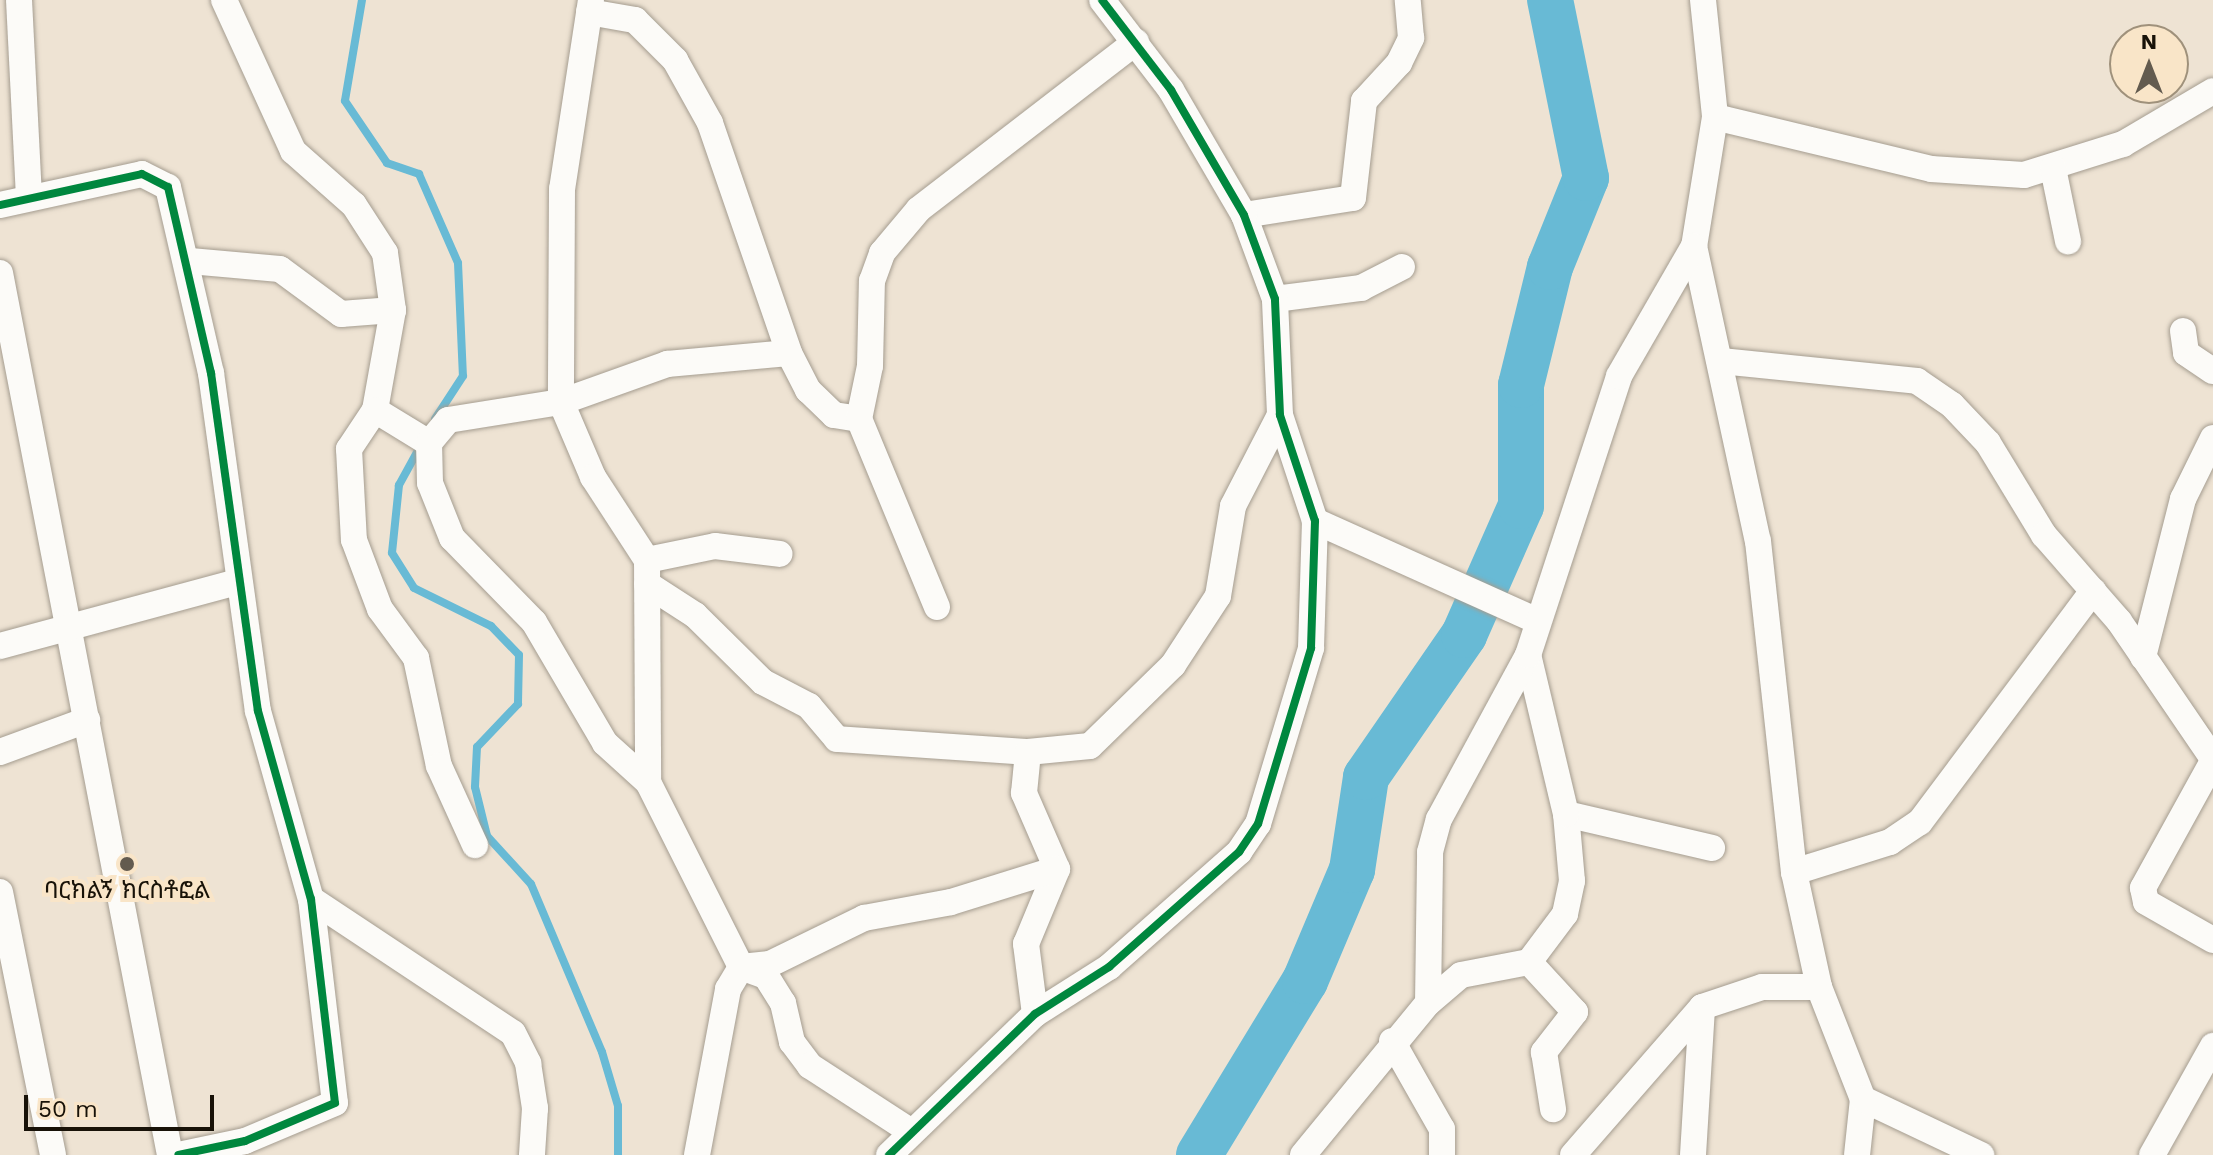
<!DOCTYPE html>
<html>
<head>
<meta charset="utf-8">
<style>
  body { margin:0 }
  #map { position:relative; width:2213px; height:1155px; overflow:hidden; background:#eee3d3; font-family:"Work Sans","Noto Sans Ethiopic",sans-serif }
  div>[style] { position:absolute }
  .stream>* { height:8px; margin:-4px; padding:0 4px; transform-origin:4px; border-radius:4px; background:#68bad5 }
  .river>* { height:46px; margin:-23px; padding:0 23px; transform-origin:23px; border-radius:23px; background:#68bad5 }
  .roads { filter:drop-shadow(0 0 2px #a59d90) drop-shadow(0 0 2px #a59d90) }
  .minor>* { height:26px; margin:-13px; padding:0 13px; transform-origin:13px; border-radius:13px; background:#fcfbf8 }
  .cycleway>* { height:8px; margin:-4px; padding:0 4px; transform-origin:4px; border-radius:4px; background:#00873e }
  .dots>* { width:22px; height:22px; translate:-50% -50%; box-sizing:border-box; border:4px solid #f9e5c8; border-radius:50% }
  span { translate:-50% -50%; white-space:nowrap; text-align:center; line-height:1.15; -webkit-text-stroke:8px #f9e5c8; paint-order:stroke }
  .poi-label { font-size:24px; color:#181208 }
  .north { position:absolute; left:2109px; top:24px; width:80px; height:80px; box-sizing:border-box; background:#f9e5c8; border:2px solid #9f917b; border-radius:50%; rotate:0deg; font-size:22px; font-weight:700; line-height:32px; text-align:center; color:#181208 }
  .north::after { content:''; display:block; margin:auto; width:28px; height:36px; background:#635b4f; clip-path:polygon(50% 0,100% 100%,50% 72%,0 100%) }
  .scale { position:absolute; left:24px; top:1095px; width:190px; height:36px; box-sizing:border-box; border:4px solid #181208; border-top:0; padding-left:10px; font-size:24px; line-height:28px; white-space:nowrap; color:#181208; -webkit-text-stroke:6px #f9e5c8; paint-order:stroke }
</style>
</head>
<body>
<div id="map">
  <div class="stream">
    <i style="left:362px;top:0;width:102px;rotate:99.6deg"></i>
    <i style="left:345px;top:101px;width:75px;rotate:55.9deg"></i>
    <i style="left:387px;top:163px;width:34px;rotate:19deg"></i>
    <i style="left:419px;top:174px;width:97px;rotate:66.3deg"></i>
    <i style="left:458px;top:263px;width:113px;rotate:87.5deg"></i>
    <i style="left:463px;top:376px;width:51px;rotate:123.1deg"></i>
    <i style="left:421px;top:445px;width:46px;rotate:118.8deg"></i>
    <i style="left:399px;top:485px;width:68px;rotate:95.9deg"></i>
    <i style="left:392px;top:553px;width:41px;rotate:57.8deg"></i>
    <i style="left:414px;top:588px;width:86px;rotate:26.3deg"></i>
    <i style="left:491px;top:626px;width:40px;rotate:46deg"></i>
    <i style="left:519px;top:655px;width:49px;rotate:91.2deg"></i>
    <i style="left:518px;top:704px;width:59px;rotate:133.6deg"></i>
    <i style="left:477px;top:747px;width:40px;rotate:92.9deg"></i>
    <i style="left:475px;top:787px;width:50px;rotate:76.2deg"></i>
    <i style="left:487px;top:836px;width:65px;rotate:47.5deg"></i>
    <i style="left:531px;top:884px;width:182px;rotate:67.1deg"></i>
    <i style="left:602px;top:1052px;width:56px;rotate:73.5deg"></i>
    <i style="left:618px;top:1106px;width:49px;rotate:90deg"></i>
  </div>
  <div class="river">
    <i style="left:1199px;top:1155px;width:204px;rotate:-58.7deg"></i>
    <i style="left:1305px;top:981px;width:121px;rotate:-67.1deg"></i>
    <i style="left:1352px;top:870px;width:94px;rotate:-81.4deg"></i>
    <i style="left:1366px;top:777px;width:173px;rotate:-55.4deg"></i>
    <i style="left:1464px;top:635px;width:141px;rotate:-66.2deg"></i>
    <i style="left:1521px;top:506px;width:121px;rotate:-90deg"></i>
    <i style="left:1521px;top:385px;width:122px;rotate:-76.2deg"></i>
    <i style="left:1550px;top:267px;width:96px;rotate:-68deg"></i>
    <i style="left:1586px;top:178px;width:182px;rotate:-101.4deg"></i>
  </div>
  <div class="roads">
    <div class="minor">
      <i style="left:19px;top:0;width:196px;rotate:87.1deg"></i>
      <i style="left:224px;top:0;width:166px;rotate:65.4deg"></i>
      <i style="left:293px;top:151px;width:81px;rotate:41.5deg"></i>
      <i style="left:354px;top:205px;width:57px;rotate:57.1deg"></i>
      <i style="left:385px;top:253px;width:58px;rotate:82deg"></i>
      <i style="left:393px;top:310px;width:102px;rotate:100.2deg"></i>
      <i style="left:375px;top:410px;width:63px;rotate:31.4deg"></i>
      <i style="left:591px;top:0;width:191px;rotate:98.7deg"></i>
      <i style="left:562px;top:189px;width:213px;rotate:90.3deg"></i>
      <i style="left:561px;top:402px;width:82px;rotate:66.9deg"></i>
      <i style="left:593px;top:477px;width:99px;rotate:57deg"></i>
      <i style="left:647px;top:560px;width:222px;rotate:89.7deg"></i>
      <i style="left:648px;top:782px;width:207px;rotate:63.3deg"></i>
      <i style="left:741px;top:967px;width:27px;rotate:20deg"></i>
      <i style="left:766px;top:976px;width:32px;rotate:58deg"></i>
      <i style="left:783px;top:1003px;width:40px;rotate:77deg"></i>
      <i style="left:792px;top:1042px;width:30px;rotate:53deg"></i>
      <i style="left:810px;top:1066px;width:119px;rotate:33deg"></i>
      <i style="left:1703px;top:0;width:118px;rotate:84.1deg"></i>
      <i style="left:1715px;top:117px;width:131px;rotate:99.2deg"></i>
      <i style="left:1694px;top:246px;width:302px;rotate:77.8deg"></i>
      <i style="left:1758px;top:541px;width:333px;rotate:83.8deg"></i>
      <i style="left:1794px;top:872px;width:118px;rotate:77.7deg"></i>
      <i style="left:1819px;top:987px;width:120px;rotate:68.6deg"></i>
      <i style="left:1863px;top:1099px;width:56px;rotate:96.1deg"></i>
      <i style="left:589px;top:12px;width:47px;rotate:9.9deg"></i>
      <i style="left:635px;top:20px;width:57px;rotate:45deg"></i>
      <i style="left:675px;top:60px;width:72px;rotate:60.9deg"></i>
      <i style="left:710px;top:123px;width:243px;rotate:71deg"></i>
      <i style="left:789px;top:353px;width:42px;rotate:62.8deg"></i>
      <i style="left:808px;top:390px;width:36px;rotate:44deg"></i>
      <i style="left:834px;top:415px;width:25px;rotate:9deg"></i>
      <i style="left:1715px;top:117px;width:222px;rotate:13.5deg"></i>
      <i style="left:1931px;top:169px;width:93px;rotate:3.7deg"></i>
      <i style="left:2024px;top:175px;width:104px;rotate:-17.4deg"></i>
      <i style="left:2123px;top:144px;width:104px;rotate:-30.5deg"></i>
      <i style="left:2053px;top:168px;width:75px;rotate:78.4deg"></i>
      <i style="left:0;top:205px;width:145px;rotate:-12.3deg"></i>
      <i style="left:142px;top:174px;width:29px;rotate:27deg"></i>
      <i style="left:168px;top:187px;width:191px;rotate:77deg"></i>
      <i style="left:211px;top:373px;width:341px;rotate:82.1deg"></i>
      <i style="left:258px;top:711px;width:195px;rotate:74.3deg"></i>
      <i style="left:311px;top:899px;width:205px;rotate:83.3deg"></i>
      <i style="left:335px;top:1103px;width:98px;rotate:157.1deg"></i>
      <i style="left:245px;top:1141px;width:68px;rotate:168.2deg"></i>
      <i style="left:1244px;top:215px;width:110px;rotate:-8.9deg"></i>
      <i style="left:1353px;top:198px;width:98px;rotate:-83.5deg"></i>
      <i style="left:1364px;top:101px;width:52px;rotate:-47.4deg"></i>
      <i style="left:1399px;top:63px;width:28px;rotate:-64deg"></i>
      <i style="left:1411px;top:38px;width:38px;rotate:-95deg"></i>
      <i style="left:190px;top:261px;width:90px;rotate:5.1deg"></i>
      <i style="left:280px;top:269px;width:76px;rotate:36.4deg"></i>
      <i style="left:341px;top:314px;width:52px;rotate:-4.4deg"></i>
      <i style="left:0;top:273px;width:898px;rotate:79.09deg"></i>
      <i style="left:1275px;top:299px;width:87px;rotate:-7.3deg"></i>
      <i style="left:1361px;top:288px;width:46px;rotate:-27.1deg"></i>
      <i style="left:2183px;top:331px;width:22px;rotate:82deg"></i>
      <i style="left:2186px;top:353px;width:32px;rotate:34deg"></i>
      <i style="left:1721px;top:361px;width:197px;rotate:5.8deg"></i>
      <i style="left:1917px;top:381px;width:42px;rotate:34.4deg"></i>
      <i style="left:1952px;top:405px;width:52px;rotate:46.5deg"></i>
      <i style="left:1988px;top:443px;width:108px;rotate:58.7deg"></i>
      <i style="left:2044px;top:535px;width:114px;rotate:48.9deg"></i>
      <i style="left:2119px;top:621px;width:167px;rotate:55.7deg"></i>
      <i style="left:375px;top:410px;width:47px;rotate:123.7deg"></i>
      <i style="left:349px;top:449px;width:91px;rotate:86.9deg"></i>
      <i style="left:354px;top:540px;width:74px;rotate:69.4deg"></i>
      <i style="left:380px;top:609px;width:61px;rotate:53.7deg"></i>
      <i style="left:416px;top:658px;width:110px;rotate:78deg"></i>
      <i style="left:439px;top:766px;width:87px;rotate:65.5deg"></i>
      <i style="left:1315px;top:521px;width:241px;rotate:24.2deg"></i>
      <i style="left:647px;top:560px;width:69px;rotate:-11.6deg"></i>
      <i style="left:715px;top:546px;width:65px;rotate:7deg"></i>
      <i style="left:647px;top:584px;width:57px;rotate:32.9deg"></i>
      <i style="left:695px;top:615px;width:95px;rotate:44.6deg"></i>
      <i style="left:763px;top:682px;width:52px;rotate:27.6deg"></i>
      <i style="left:809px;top:706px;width:43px;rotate:49.7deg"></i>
      <i style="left:837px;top:739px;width:191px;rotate:3.9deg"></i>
      <i style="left:937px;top:607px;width:204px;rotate:-112.5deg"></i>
      <i style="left:859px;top:419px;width:54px;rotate:-78.3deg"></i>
      <i style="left:870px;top:366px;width:85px;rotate:-88.7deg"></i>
      <i style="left:872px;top:281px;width:30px;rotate:-70deg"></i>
      <i style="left:882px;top:253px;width:57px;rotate:-49.9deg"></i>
      <i style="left:919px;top:209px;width:274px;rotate:-37.6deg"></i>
      <i style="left:0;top:646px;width:245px;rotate:-15.1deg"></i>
      <i style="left:2143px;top:657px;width:163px;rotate:-75.8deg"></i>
      <i style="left:2183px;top:499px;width:68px;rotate:-63.8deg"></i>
      <i style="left:0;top:752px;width:93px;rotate:-20.2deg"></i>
      <i style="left:2213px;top:761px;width:145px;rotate:118.9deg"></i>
      <i style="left:2143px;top:888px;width:14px;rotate:78deg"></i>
      <i style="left:2146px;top:902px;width:77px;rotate:29.6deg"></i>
      <i style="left:648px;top:782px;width:58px;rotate:-137.8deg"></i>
      <i style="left:605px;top:743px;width:140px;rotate:-120.4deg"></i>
      <i style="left:534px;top:622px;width:117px;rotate:-134.3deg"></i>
      <i style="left:452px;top:538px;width:59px;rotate:-111.8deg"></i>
      <i style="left:430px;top:483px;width:40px;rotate:-91.4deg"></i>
      <i style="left:429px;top:443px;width:30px;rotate:-50deg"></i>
      <i style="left:448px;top:420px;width:114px;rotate:-9.1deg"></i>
      <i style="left:561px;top:402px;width:113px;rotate:-19.7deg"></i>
      <i style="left:667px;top:364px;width:122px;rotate:-5.2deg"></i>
      <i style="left:1566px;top:814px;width:150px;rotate:13.1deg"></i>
      <i style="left:1794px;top:872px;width:101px;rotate:-17.4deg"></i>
      <i style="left:1890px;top:842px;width:36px;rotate:-34deg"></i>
      <i style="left:1920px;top:822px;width:289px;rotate:-53.2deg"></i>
      <i style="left:0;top:892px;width:268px;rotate:78.6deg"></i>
      <i style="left:311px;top:899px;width:242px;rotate:33.6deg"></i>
      <i style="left:513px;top:1033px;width:34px;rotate:63deg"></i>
      <i style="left:528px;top:1063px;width:46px;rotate:81.2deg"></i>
      <i style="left:535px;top:1108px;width:47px;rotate:93.7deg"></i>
      <i style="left:1529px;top:962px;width:68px;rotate:47.4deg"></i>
      <i style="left:1575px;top:1012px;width:51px;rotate:127.8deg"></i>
      <i style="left:1544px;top:1052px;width:58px;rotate:81deg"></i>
      <i style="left:1428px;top:1003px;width:43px;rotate:-40.3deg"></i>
      <i style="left:1461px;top:975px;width:69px;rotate:-10.8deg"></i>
      <i style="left:1529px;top:962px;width:60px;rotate:-53.1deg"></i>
      <i style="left:1565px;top:914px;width:34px;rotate:-78deg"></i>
      <i style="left:1572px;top:881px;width:67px;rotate:-95.1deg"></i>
      <i style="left:1566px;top:814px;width:163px;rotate:-103.4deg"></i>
      <i style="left:1035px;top:1014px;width:71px;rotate:-97.3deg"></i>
      <i style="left:1026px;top:944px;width:81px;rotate:-67.5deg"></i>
      <i style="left:1057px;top:869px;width:83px;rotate:-113.5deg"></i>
      <i style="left:1024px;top:793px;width:41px;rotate:-84.4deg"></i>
      <i style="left:1028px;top:752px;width:62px;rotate:-5.5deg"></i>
      <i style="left:1090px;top:746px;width:116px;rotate:-44.3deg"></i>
      <i style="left:1173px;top:665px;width:82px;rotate:-56.9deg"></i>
      <i style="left:1218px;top:596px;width:91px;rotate:-80.5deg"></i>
      <i style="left:1233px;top:506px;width:102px;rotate:-62.7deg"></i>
      <i style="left:1392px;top:1041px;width:101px;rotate:60.4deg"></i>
      <i style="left:1442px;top:1129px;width:26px;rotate:90deg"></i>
      <i style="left:1863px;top:1099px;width:131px;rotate:25.4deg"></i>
      <i style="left:697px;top:1155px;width:169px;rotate:-79.4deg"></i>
      <i style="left:728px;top:989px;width:26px;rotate:-59deg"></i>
      <i style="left:741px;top:967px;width:29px;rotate:-6deg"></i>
      <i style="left:770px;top:964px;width:105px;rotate:-26.1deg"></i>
      <i style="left:864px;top:918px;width:88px;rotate:-10.4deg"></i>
      <i style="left:951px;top:902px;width:111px;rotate:-17.3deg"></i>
      <i style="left:889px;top:1155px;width:203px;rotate:-44deg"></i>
      <i style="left:1035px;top:1014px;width:88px;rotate:-32.4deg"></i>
      <i style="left:1109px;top:967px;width:174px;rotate:-41.5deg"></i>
      <i style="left:1239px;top:852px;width:34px;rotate:-56deg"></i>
      <i style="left:1258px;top:824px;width:184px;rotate:-73.2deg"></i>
      <i style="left:1311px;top:648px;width:127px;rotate:-88.2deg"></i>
      <i style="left:1315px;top:521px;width:112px;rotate:-108.3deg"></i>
      <i style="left:1280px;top:415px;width:116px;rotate:-92.5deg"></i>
      <i style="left:1275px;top:299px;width:90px;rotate:-110.3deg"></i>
      <i style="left:1244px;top:215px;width:145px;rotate:-120.3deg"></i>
      <i style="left:1171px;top:90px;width:113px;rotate:-127.5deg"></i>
      <i style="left:1303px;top:1155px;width:197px;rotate:-50.6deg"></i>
      <i style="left:1428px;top:1003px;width:151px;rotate:-89.2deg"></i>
      <i style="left:1430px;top:852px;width:34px;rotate:-75deg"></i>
      <i style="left:1439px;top:819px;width:187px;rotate:-61.5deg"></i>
      <i style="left:1528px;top:655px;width:293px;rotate:-71.9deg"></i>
      <i style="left:1619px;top:376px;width:150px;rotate:-60deg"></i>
      <i style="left:1573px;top:1155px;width:196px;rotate:-48.9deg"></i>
      <i style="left:1693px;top:1155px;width:148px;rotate:-86.5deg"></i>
      <i style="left:1702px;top:1007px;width:63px;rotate:-18.4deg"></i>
      <i style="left:1762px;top:987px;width:57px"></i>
      <i style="left:2152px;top:1155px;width:125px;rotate:-60.8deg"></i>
    </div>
  </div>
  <div class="cycleway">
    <i style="left:0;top:205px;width:145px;rotate:-12.3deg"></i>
    <i style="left:142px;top:174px;width:29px;rotate:27deg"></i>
    <i style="left:168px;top:187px;width:191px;rotate:77deg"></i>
    <i style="left:211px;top:373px;width:341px;rotate:82.1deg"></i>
    <i style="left:258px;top:711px;width:195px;rotate:74.3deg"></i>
    <i style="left:311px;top:899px;width:205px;rotate:83.3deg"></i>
    <i style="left:335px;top:1103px;width:98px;rotate:157.1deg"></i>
    <i style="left:245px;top:1141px;width:68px;rotate:168.2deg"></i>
    <i style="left:889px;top:1155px;width:203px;rotate:-44deg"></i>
    <i style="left:1035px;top:1014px;width:88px;rotate:-32.4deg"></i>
    <i style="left:1109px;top:967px;width:174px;rotate:-41.5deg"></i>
    <i style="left:1239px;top:852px;width:34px;rotate:-56deg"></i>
    <i style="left:1258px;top:824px;width:184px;rotate:-73.2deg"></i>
    <i style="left:1311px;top:648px;width:127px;rotate:-88.2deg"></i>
    <i style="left:1315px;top:521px;width:112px;rotate:-108.3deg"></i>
    <i style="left:1280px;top:415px;width:116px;rotate:-92.5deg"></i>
    <i style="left:1275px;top:299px;width:90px;rotate:-110.3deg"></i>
    <i style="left:1244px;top:215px;width:145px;rotate:-120.3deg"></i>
    <i style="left:1171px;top:90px;width:113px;rotate:-127.5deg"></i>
  </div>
  <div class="dots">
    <i style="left:127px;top:864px;background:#635b4f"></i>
  </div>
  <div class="poi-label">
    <span style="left:127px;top:891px">ባርክልኝ ክርስቶፎል</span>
  </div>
  <div class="north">N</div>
  <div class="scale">50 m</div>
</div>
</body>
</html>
